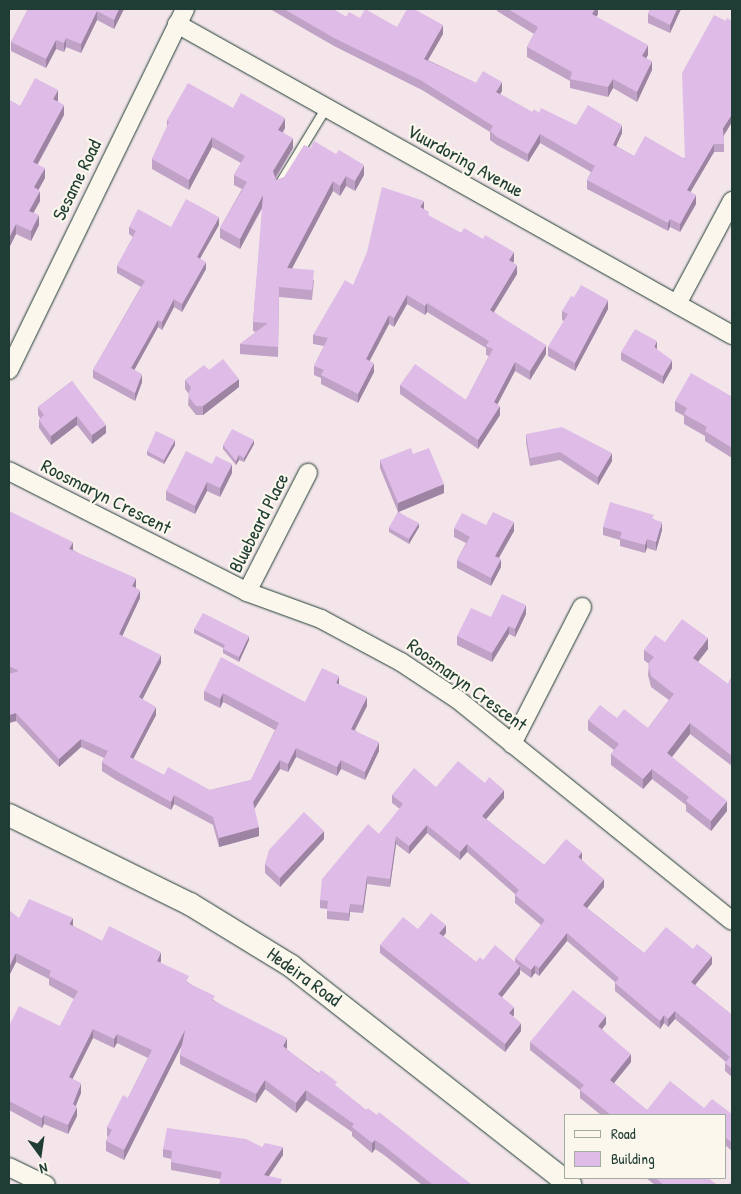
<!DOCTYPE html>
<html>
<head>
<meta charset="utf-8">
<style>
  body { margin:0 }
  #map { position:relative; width:741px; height:1194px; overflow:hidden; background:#f3e5ea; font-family:"Patrick Hand",sans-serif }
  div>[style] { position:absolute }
  .roads { filter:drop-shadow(0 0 1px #1f3d34) drop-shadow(0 0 1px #1f3d34) }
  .service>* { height:9px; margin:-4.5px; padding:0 4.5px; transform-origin:4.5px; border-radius:4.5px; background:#fbf7ec }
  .minor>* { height:18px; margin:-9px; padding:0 9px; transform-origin:9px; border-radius:9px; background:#fbf7ec }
  .tertiary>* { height:22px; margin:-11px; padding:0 11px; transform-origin:11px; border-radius:11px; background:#fbf7ec }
  .wall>* { inset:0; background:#c0a2c7 }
  .shaded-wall>* { inset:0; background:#9c84a2 }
  .building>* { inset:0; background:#dfbce7 }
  span { translate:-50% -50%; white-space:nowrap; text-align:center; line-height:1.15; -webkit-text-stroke:4.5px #fbf7ec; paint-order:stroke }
  .street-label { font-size:19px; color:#1f3d34 }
  .frame { position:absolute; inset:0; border:10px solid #1f3d34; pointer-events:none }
  .legend { position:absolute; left:564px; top:1114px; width:162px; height:65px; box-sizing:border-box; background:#fbf7ec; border:1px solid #a3ada2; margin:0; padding:6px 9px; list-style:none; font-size:15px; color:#1f3d34 }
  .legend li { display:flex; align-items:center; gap:10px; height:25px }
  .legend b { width:25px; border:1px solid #a3ada2 }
  .north { position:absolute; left:15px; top:1129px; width:50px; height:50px; -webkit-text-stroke:4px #fbf7ec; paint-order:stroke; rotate:166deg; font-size:14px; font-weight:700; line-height:20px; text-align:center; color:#1f3d34 }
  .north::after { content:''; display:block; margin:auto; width:18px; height:22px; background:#1f3d34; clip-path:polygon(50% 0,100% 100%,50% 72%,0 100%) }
</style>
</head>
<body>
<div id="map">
  <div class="roads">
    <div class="service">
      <i style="left:279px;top:184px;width:90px;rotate:-58.6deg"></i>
    </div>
    <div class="minor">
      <i style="left:177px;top:24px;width:636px;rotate:29.26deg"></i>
      <i style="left:677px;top:304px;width:117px;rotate:-61.9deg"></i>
      <i style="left:9px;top:370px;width:402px;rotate:-64deg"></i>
      <i style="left:9px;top:471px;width:267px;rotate:26.9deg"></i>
      <i style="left:247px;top:592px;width:79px;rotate:20deg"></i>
      <i style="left:321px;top:619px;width:91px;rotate:28.3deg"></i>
      <i style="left:401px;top:662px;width:67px;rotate:33.5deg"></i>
      <i style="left:457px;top:699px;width:353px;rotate:38.9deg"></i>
      <i style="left:247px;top:592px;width:134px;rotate:-62.9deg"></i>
      <i style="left:512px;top:744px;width:154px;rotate:-62.9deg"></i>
      <i style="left:9px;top:1167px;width:41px;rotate:25.9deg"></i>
    </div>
    <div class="tertiary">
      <i style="left:9px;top:815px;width:202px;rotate:26.2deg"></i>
      <i style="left:190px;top:904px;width:119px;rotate:31.5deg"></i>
      <i style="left:291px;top:966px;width:355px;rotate:38.1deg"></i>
    </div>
  </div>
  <div class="wall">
    <i style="clip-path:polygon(28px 9px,124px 9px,114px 29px,97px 20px,81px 53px,66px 47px,64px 52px,56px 49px,46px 68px,11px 51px,11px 42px)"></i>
    <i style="clip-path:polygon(270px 9px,333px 9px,346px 17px,360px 18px,397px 27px,443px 34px,428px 60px,476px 83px,502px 91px,500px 94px,532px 112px,539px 113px,576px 125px,622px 133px,616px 146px,634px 156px,685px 158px,724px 137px,724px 152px,714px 152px,690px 192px,696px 204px,680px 232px,670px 227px,668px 231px,587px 189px,587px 180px,591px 172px,540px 143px,528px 162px,497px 145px,490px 140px,490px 132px,422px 90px,334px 46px)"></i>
    <i style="clip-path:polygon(497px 9px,598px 9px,598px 14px,596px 17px,648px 55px,646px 58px,652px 70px,637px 102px,613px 88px,608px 97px,570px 88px,570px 81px,527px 57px,527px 47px,534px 34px,497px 11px)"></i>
    <i style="clip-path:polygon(650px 9px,681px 9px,670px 33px,648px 23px,648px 14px)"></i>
    <i style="clip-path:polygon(9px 100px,20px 106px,58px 100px,58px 101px,64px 115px,38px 164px,45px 178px,38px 190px,40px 201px,33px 213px,39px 225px,31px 241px,16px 234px,9px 248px)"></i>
    <i style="clip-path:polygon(233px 108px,285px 128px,283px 132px,293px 148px,276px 178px,276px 180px,364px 175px,355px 191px,346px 186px,340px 196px,333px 191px,292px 268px,314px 280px,312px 300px,279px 297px,278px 357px,240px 354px,240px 344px,256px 332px,253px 331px,253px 322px,263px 207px,240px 249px,220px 238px,220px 228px,242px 189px,234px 185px,234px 175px,241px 163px,212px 147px,189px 190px,152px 169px,152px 159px,167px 127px,167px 120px)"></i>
    <i style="clip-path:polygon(424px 209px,429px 216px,461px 233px,514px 261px,513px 262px,517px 274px,494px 312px,546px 354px,530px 380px,515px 371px,497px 404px,500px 415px,478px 449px,400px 394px,400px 385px,466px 400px,489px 356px,486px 355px,486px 348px,427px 312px,425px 315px,407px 304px,394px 327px,389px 324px,369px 361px,374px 372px,358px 403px,321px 384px,321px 378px,314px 375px,314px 366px,324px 346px,313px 344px,313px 335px,353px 285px)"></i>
    <i style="clip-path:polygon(219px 225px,200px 258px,206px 269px,182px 312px,174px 307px,162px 330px,158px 327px,134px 370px,142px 382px,135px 401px,93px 378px,93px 370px,141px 287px,117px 273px,117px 266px,133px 237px,129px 234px,129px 227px,171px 227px)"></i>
    <i style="clip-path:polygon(732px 260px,732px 273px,731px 272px,731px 263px)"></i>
    <i style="clip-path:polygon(574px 297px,608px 309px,575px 371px,548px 356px,548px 347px,564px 321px,562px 320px,562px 311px)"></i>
    <i style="clip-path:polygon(621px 352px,672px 368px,663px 384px,621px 360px)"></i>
    <i style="clip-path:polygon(209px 370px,239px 387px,203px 415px,196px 415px,188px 405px,189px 394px,185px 389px,185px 380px)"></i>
    <i style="clip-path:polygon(72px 381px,106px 433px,92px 444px,77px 425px,51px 445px,39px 428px,39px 420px,40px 418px,38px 415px,38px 407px)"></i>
    <i style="clip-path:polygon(732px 393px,732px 458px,705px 441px,705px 436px,684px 424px,684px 416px,675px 411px,675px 401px,731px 396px)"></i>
    <i style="clip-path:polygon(526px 434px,612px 461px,598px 485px,560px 460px,530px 466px,526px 442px)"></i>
    <i style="clip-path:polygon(254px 444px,244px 462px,239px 460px,236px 465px,223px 449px,223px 445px)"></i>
    <i style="clip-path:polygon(175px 445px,164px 464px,147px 455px,147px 451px)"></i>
    <i style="clip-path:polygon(413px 454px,444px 493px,399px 512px,419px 527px,409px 544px,389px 532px,389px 528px,398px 512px,380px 468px,380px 460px)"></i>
    <i style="clip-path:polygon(212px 464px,232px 473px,220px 497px,207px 491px,195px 514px,166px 500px,166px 491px)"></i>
    <i style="clip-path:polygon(9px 511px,73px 550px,135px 587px,140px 598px,122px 636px,161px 663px,142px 699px,156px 715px,133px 759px,164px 775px,210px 790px,251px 780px,275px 730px,223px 702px,220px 708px,204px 700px,204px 691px,305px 702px,339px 684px,367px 706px,355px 730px,379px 751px,365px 780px,341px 769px,337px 776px,296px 757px,288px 772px,280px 769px,254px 808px,259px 836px,219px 847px,213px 825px,174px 804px,171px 810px,116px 780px,102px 771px,102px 762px,104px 758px,81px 747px,59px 767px,16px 721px,9px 723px)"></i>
    <i style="clip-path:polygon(654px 519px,662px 530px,656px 551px,647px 548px,645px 553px,620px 546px,620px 540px,603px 535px,603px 527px)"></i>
    <i style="clip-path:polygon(486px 525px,514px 531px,499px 558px,501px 567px,491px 586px,457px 568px,457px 560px,466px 543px,454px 537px,454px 528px)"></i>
    <i style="clip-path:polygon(526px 614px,515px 637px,509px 634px,492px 662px,457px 645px,457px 636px,491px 617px)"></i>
    <i style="clip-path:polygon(194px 629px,249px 640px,239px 662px,223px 653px,223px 648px,194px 633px)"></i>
    <i style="clip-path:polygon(665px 642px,708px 649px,698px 662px,728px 684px,732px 676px,732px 766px,690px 734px,672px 757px,727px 811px,711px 831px,686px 811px,686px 805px,652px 779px,643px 789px,611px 765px,611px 754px,614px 750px,588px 730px,588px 720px,617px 718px,648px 728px,669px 700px,651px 687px,648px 675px,649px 664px,644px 660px,644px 650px)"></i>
    <i style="clip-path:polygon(436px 787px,504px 798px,486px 819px,544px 865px,582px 860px,604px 887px,587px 908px,644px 953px,712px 964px,695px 985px,732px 1015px,732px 1077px,725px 1071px,725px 1063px,726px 1062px,675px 1019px,668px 1027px,664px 1023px,660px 1029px,615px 991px,615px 982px,567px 941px,539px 976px,535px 973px,531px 978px,520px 970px,520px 974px,502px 997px,514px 1015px,513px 1016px,521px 1031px,505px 1052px,380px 953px,380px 945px,418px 929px,446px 933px,443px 936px,476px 962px,483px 960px,515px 962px,515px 958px,541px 925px,515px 903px,515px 894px,467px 852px,460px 860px,427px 833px,409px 854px,396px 844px,390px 887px,367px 884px,363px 913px,350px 912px,349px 921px,327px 919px,327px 909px,320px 908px,320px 900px,379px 834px,400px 809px,392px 803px,392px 795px)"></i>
    <i style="clip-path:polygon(324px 839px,280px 887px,265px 873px,265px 864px)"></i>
    <i style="clip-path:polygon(19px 918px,73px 926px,102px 941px,161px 961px,160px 963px,215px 1001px,287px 1048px,286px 1049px,337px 1087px,366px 1110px,377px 1115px,472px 1185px,422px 1185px,384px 1155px,375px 1149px,372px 1153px,352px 1136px,352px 1132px,306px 1100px,296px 1113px,265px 1089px,256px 1103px,180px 1064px,180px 1055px,182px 1045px,124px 1160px,106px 1151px,106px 1141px,108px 1137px,107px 1136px,107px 1127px,128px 1098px,148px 1058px,117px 1043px,114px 1048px,93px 1038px,72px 1079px,81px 1093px,75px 1106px,77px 1116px,68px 1134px,44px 1124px,42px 1128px,9px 1110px,9px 1026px,60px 1026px,74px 999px,49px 985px,49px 979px,16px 962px,9px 976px)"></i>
    <i style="clip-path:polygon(606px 1024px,602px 1029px,631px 1062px,614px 1083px,647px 1110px,704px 1108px,732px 1114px,732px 1151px,725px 1145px,725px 1115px,601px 1115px,580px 1098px,580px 1090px,530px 1050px,530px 1042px)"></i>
    <i style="clip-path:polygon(262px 1147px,283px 1155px,269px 1176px,282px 1185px,220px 1179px,171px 1170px,171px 1159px,163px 1157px,163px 1149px)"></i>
    <i style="clip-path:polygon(646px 1178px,708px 1178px,717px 1185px,655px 1185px)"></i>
  </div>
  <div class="shaded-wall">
    <i style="clip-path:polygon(119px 9px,124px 9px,114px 29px,114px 20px)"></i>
    <i style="clip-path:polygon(595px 9px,598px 9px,598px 14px,592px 24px,592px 14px)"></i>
    <i style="clip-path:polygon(677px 9px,681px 9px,670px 33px,670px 25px)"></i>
    <i style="clip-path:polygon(97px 11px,97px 20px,81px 53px,81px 44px)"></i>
    <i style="clip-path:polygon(443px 25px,443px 34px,424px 67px,424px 59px)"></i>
    <i style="clip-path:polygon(66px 38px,66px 47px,64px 52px,64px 43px)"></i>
    <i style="clip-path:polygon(56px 40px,56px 49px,46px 68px,46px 59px)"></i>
    <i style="clip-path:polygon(648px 45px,648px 55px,642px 65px,642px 56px)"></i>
    <i style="clip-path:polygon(652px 61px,652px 70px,637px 102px,637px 92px)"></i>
    <i style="clip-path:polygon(613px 79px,613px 88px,608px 97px,608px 87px)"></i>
    <i style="clip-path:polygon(502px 82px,502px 91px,496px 100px,496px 92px)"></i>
    <i style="clip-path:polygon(58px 90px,58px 100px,53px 109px,53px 99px)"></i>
    <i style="clip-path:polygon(64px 105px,64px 115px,33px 172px,33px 162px)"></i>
    <i style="clip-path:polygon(732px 114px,732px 122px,723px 137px,723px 128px)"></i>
    <i style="clip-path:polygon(285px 118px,285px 128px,278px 140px,278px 130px)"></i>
    <i style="clip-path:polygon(622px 125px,622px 133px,613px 153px,613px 145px)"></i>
    <i style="clip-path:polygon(540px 134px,540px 143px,528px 162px,528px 154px)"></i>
    <i style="clip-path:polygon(212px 137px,212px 147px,189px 190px,189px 180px)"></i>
    <i style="clip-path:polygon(293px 138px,293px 148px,273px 181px,273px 171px)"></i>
    <i style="clip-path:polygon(714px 144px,714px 152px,687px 198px,687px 190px)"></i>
    <i style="clip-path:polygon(364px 165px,364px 175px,355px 191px,355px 181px)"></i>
    <i style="clip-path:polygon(45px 168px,45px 178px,34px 198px,34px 187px)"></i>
    <i style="clip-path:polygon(346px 176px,346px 186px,340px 196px,340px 186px)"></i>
    <i style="clip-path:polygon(333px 181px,333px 191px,287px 278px,287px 268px)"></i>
    <i style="clip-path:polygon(40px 191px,40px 201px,29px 221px,29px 211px)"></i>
    <i style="clip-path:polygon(263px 195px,263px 205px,240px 249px,240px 239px)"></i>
    <i style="clip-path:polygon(696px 195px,696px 204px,680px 232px,680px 224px)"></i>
    <i style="clip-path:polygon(424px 201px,424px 210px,420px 207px)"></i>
    <i style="clip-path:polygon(39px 215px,39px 225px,31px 241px,31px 231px)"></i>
    <i style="clip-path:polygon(219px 217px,219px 225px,197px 264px,197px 257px)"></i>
    <i style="clip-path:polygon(670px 219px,670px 227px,668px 231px,668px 223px)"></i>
    <i style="clip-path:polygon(16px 224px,16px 234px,9px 248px,9px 238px)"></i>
    <i style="clip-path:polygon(514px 252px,514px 261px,509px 269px,509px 260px)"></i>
    <i style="clip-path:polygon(206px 262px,206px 269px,182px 312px,182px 304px)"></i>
    <i style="clip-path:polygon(517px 265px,517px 274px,490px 318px,490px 310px)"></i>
    <i style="clip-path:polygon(407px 295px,407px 304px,394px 327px,394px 318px)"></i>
    <i style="clip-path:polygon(174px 299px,174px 307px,162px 330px,162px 322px)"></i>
    <i style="clip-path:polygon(608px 300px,608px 309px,575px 371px,575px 363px)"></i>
    <i style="clip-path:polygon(427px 303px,427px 312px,425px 315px,425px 306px)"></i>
    <i style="clip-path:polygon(389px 315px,389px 324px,366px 368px,366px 359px)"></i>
    <i style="clip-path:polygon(158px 320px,158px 327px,131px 376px,131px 368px)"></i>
    <i style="clip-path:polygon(657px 341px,657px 349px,654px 347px)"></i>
    <i style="clip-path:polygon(546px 345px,546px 354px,530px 380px,530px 371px)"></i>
    <i style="clip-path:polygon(672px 360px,672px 368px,663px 384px,663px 376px)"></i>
    <i style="clip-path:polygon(515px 362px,515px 371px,494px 411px,494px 402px)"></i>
    <i style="clip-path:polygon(374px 363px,374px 372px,358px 403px,358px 394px)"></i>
    <i style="clip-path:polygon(142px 374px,142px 382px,135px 401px,135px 393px)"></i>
    <i style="clip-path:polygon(239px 379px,239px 387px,203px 415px,203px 406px)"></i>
    <i style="clip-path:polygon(500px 406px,500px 415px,478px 449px,478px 440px)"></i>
    <i style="clip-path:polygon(77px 416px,77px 425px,51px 445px,51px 436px)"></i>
    <i style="clip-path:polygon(106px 425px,106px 433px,92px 444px,92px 435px)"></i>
    <i style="clip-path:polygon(175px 440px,175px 445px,164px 464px,164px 460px)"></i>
    <i style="clip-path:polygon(254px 440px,254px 444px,244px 462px,244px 458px)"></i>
    <i style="clip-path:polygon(612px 453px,612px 461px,598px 485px,598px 477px)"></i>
    <i style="clip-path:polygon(239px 455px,239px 460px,236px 465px,236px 461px)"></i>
    <i style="clip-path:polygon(232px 464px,232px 473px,220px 497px,220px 488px)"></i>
    <i style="clip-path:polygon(207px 482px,207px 491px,195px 514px,195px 506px)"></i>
    <i style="clip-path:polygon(444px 484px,444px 493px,398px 512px,398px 503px)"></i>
    <i style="clip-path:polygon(514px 522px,514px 531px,495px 564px,495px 556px)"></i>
    <i style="clip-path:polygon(662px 522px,662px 530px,656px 551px,656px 542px)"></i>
    <i style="clip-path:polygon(419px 523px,419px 527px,409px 544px,409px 539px)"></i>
    <i style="clip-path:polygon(647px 539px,647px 548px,645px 553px,645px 545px)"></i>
    <i style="clip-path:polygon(73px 542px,73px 550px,69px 549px)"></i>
    <i style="clip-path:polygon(501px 559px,501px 567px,491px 586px,491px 578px)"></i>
    <i style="clip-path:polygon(136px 578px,136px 587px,132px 594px,132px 586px)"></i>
    <i style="clip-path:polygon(140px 590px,140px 598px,119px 643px,119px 634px)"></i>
    <i style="clip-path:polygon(526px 605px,526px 614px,515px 637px,515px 629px)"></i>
    <i style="clip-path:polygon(509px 626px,509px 634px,492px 662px,492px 653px)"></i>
    <i style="clip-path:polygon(249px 636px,249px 640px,239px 662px,239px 657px)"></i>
    <i style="clip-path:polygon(708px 638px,708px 649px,693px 668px,693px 658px)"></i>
    <i style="clip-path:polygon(161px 655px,161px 663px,139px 706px,139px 697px)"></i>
    <i style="clip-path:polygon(339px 676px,339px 685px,336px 683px)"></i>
    <i style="clip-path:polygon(223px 693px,223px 702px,220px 708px,220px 699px)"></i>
    <i style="clip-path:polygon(367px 697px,367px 706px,351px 737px,351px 729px)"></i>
    <i style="clip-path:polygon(156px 707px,156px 715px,130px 765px,130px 757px)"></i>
    <i style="clip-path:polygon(16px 713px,16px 721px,9px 723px,9px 715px)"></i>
    <i style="clip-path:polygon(690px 723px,690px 734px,667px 763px,667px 753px)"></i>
    <i style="clip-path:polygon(81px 739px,81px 747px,59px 767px,59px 759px)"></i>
    <i style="clip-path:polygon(379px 742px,379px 751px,365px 780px,365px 772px)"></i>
    <i style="clip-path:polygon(296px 748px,296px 757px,288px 772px,288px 764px)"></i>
    <i style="clip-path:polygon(280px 760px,280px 769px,253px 811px,253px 802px)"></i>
    <i style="clip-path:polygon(341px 760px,341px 769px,337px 776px,337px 767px)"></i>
    <i style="clip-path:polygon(652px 769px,652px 779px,643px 789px,643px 779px)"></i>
    <i style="clip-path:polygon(504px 790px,504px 798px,482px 824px,482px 816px)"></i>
    <i style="clip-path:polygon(174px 795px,174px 804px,171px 810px,171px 802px)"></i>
    <i style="clip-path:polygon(727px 801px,727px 811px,711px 831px,711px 821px)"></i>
    <i style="clip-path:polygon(427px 825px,427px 833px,409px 854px,409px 846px)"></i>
    <i style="clip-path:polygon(259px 827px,259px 836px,219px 847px,219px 838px)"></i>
    <i style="clip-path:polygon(324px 831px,324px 839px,280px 887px,280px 878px)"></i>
    <i style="clip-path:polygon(396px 836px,396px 844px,390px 887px,390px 879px)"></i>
    <i style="clip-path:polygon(467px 844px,467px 852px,460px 860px,460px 852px)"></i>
    <i style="clip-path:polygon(582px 852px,582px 860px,578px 857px)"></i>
    <i style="clip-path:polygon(367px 876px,367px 884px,363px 913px,363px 905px)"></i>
    <i style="clip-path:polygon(604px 879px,604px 887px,583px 913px,583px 905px)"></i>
    <i style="clip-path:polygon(350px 904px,350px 912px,349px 921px,349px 913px)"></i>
    <i style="clip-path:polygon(73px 918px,73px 927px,69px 924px)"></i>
    <i style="clip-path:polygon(446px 925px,446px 933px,439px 941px,439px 933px)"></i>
    <i style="clip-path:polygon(567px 933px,567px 941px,539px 976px,539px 968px)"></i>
    <i style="clip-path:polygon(161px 952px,161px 961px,157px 970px,157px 961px)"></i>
    <i style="clip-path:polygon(16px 953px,16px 962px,9px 976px,9px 967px)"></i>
    <i style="clip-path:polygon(712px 956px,712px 964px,691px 990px,691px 982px)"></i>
    <i style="clip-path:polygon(535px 965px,535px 973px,531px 978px,531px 970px)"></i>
    <i style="clip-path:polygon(520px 966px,520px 974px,498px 1002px,498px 994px)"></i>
    <i style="clip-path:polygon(514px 1007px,514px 1015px,509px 1021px,509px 1013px)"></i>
    <i style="clip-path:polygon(675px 1011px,675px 1019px,668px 1027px,668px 1019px)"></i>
    <i style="clip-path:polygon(664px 1015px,664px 1023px,660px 1029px,660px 1021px)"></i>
    <i style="clip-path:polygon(606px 1016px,606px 1024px,598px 1034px,598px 1026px)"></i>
    <i style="clip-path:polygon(521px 1023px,521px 1031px,505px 1052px,505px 1044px)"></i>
    <i style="clip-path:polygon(93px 1029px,93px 1038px,69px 1086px,69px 1077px)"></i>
    <i style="clip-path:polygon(185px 1030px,185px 1039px,124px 1160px,124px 1150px)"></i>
    <i style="clip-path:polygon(117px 1034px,117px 1043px,114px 1048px,114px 1039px)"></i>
    <i style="clip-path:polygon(287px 1038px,287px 1048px,283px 1055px,283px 1046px)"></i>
    <i style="clip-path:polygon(631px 1054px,631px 1062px,610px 1088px,610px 1080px)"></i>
    <i style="clip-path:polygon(265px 1080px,265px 1089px,256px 1103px,256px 1094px)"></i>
    <i style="clip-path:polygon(81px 1083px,81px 1093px,73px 1113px,73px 1104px)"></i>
    <i style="clip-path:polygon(306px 1090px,306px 1100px,296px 1113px,296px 1103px)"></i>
    <i style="clip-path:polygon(77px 1107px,77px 1116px,68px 1134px,68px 1125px)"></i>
    <i style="clip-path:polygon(44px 1115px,44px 1124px,42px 1128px,42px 1118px)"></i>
    <i style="clip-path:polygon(375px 1140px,375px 1149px,372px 1153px,372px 1143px)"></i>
    <i style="clip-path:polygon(283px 1147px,283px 1155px,264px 1183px,264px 1175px)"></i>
  </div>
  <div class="building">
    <i style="clip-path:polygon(28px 9px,119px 9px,114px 20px,97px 11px,81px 44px,66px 38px,64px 43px,56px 40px,46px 59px,11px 42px)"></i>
    <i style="clip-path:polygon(284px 9px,333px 9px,346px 17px,349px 12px,360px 18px,365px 9px,397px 27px,407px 9px,414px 9px,443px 25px,424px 59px,476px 83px,483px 71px,502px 82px,496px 92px,532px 112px,534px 109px,539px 113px,541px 108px,576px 125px,588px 105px,622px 125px,613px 145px,634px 156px,645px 136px,685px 159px,682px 73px,714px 15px,726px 21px,727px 18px,732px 21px,732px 114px,723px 128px,724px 144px,714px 144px,687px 190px,696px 195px,680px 224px,670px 219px,668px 223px,587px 180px,595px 166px,540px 134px,528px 154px,497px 137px,490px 131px,493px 126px,422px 81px,334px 38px)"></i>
    <i style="clip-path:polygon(508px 9px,595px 9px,592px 14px,648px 45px,642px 56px,652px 61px,637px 92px,613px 79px,608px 87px,570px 79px,572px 72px,527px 47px,538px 27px)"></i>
    <i style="clip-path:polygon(650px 9px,677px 9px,670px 25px,648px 14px)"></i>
    <i style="clip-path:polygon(35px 78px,58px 90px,53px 99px,64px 105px,33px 162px,45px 168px,34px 187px,40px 191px,29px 211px,39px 215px,31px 231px,16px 224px,9px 238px,9px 100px,20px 106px)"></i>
    <i style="clip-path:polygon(188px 83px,233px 108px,241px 93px,285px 118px,278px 130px,293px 138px,273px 171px,276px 180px,284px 177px,304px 145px,311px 148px,314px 141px,336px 154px,339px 150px,364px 165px,355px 181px,346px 176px,340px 186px,333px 181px,287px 268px,314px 270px,312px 290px,279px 287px,278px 347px,240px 344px,268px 323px,253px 322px,263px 195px,240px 239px,220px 228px,247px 182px,234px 175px,245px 156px,212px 137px,189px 180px,152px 159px,169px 122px,167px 120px)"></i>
    <i style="clip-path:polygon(382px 187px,424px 201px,420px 207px,429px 212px,428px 215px,461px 233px,464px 228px,483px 239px,485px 235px,514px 252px,509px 260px,517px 265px,490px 310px,546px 345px,530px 371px,515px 362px,494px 402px,500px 406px,478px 440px,400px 385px,415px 364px,466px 400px,493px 349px,486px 346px,489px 341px,427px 303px,425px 306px,407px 295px,394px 318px,389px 315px,366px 359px,374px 363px,358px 394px,321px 375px,324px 370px,314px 366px,328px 338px,313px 335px,345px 280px,353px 285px,367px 252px)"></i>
    <i style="clip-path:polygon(186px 199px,219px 217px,197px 257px,206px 262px,182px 304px,174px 299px,162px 322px,158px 320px,131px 368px,142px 374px,135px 393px,93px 370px,145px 281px,117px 266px,136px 231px,129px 227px,138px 209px,171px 227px)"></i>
    <i style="clip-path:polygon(581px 285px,608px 300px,575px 363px,548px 347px,568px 314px,562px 311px,571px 296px,574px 297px)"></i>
    <i style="clip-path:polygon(635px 329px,657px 341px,654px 347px,672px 360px,663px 376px,621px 352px)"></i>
    <i style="clip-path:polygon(223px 359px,239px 379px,203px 406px,196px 406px,188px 396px,191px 387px,185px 380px,204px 365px,209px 370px)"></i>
    <i style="clip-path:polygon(691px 373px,731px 396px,732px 393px,732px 448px,705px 431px,707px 427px,684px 414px,687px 408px,675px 401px)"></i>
    <i style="clip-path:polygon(72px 381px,106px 425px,92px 435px,77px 416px,51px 436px,39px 420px,44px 415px,38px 407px)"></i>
    <i style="clip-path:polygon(562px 427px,612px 453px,598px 477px,560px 452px,530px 458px,526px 434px)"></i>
    <i style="clip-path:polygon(232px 429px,254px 440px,244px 458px,239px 455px,236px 461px,223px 445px)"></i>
    <i style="clip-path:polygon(156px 431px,175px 440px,164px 460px,147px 451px)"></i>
    <i style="clip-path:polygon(411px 448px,413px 454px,429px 448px,444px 484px,398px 503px,380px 460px)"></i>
    <i style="clip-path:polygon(186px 451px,212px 464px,216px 456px,232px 464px,220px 488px,207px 482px,195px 506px,166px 491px)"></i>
    <i style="clip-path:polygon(610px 502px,654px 515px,652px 519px,662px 522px,656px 542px,647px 539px,645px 545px,620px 538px,622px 532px,603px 527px)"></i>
    <i style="clip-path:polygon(9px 511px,73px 542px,69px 549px,136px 578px,132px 586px,140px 590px,119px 634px,161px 655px,139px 697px,156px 707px,130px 757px,164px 775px,168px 767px,210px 790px,251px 780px,279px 723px,223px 693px,220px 699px,204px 691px,221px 657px,305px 702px,322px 668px,339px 676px,336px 683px,367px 697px,351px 729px,379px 742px,365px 772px,341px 760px,337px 767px,296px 748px,288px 764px,280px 760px,253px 802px,259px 827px,219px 838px,213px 817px,174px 795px,171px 802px,116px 771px,102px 762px,108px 751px,81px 739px,59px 759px,16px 713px,9px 715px,9px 674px,19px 671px,9px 666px)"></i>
    <i style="clip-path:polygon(398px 512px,419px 523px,409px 539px,389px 528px)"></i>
    <i style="clip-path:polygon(493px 512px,514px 522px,495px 556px,501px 559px,491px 578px,457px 560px,470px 537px,454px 528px,462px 513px,486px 525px)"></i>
    <i style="clip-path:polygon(502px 594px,526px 605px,515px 629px,509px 626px,492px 653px,457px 636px,471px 608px,491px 617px)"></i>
    <i style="clip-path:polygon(203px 613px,249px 636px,239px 657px,223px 649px,225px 645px,194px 629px)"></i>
    <i style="clip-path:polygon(682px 619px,708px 638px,693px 658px,728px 684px,732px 676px,732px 756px,690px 723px,667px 753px,727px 801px,711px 821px,686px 801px,689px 797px,652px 769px,643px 779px,611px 754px,619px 744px,588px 720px,600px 705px,617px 718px,624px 709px,648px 728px,674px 694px,651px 676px,648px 664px,654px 657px,644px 650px,655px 635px,665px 642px)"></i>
    <i style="clip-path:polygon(458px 761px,485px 783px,489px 777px,504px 790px,482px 816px,544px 865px,566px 839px,582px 852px,578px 857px,604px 879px,583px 905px,622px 936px,644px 953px,666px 927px,693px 949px,697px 944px,712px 956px,691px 982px,732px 1015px,732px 1069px,725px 1063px,730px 1057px,675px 1011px,668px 1019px,664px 1015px,660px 1021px,615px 983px,619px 978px,567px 933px,539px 968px,535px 965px,531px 970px,515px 958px,545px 920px,515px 895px,519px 890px,467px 844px,460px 852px,427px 825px,409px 846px,396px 836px,390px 879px,367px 876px,363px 905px,350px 904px,349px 913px,327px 911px,328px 901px,320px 900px,322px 879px,368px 824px,379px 834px,403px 804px,392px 795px,414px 768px,436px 787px)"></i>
    <i style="clip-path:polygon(304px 812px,324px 831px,280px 878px,265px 864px,269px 850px)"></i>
    <i style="clip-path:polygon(29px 899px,73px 918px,69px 924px,102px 941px,109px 926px,161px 952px,157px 961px,189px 976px,186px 982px,215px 996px,212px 1000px,287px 1038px,283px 1046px,318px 1074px,321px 1070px,337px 1082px,335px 1085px,366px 1110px,368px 1108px,377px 1115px,379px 1112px,472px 1185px,433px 1185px,384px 1146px,375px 1140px,372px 1143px,352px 1127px,354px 1124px,306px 1090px,296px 1103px,265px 1080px,256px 1094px,180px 1055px,185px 1030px,124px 1150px,106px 1141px,112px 1130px,107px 1127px,123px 1095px,128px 1098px,152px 1050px,117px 1034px,114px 1039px,93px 1029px,69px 1077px,81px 1083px,73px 1104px,77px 1107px,68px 1125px,44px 1115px,42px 1118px,9px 1101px,9px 1026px,19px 1006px,60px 1026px,78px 991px,49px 976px,51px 971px,16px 953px,9px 967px,9px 910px,19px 918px)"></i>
    <i style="clip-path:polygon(431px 913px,446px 925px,439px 933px,476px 962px,480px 957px,483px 960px,495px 945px,520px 966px,498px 994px,514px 1007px,509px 1013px,521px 1023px,505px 1044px,380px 945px,403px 917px,418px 929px)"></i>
    <i style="clip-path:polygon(573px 990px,606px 1016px,598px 1026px,631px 1054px,610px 1080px,647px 1110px,670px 1081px,704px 1108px,712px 1099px,732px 1114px,732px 1143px,725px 1137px,725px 1115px,611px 1115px,580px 1090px,584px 1085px,530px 1042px)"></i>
    <i style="clip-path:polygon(167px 1128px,246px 1139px,262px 1147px,265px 1143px,283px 1147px,264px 1175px,282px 1179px,280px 1185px,219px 1185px,222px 1172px,171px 1162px,172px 1151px,163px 1149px)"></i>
    <i style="clip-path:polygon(655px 1178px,708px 1178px,717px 1185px,664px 1185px)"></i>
    <i style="clip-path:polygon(732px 1180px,732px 1185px,728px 1185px)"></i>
  </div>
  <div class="street-label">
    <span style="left:465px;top:161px;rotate:29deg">Vuurdoring Avenue</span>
    <span style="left:77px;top:180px;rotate:-64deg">Sesame Road</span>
    <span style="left:106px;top:497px;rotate:27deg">Roosmaryn Crescent</span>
    <span style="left:259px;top:523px;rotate:-63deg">Bluebeard Place</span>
    <span style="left:467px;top:685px;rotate:36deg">Roosmaryn Crescent</span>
    <span style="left:304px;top:977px;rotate:36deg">Hedeira Road</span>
  </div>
  <div class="frame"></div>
  <ul class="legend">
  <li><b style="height:6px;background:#fbf7ec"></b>Road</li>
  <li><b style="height:14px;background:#dfbce7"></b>Building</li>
  </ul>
  <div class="north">N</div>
</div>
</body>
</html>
